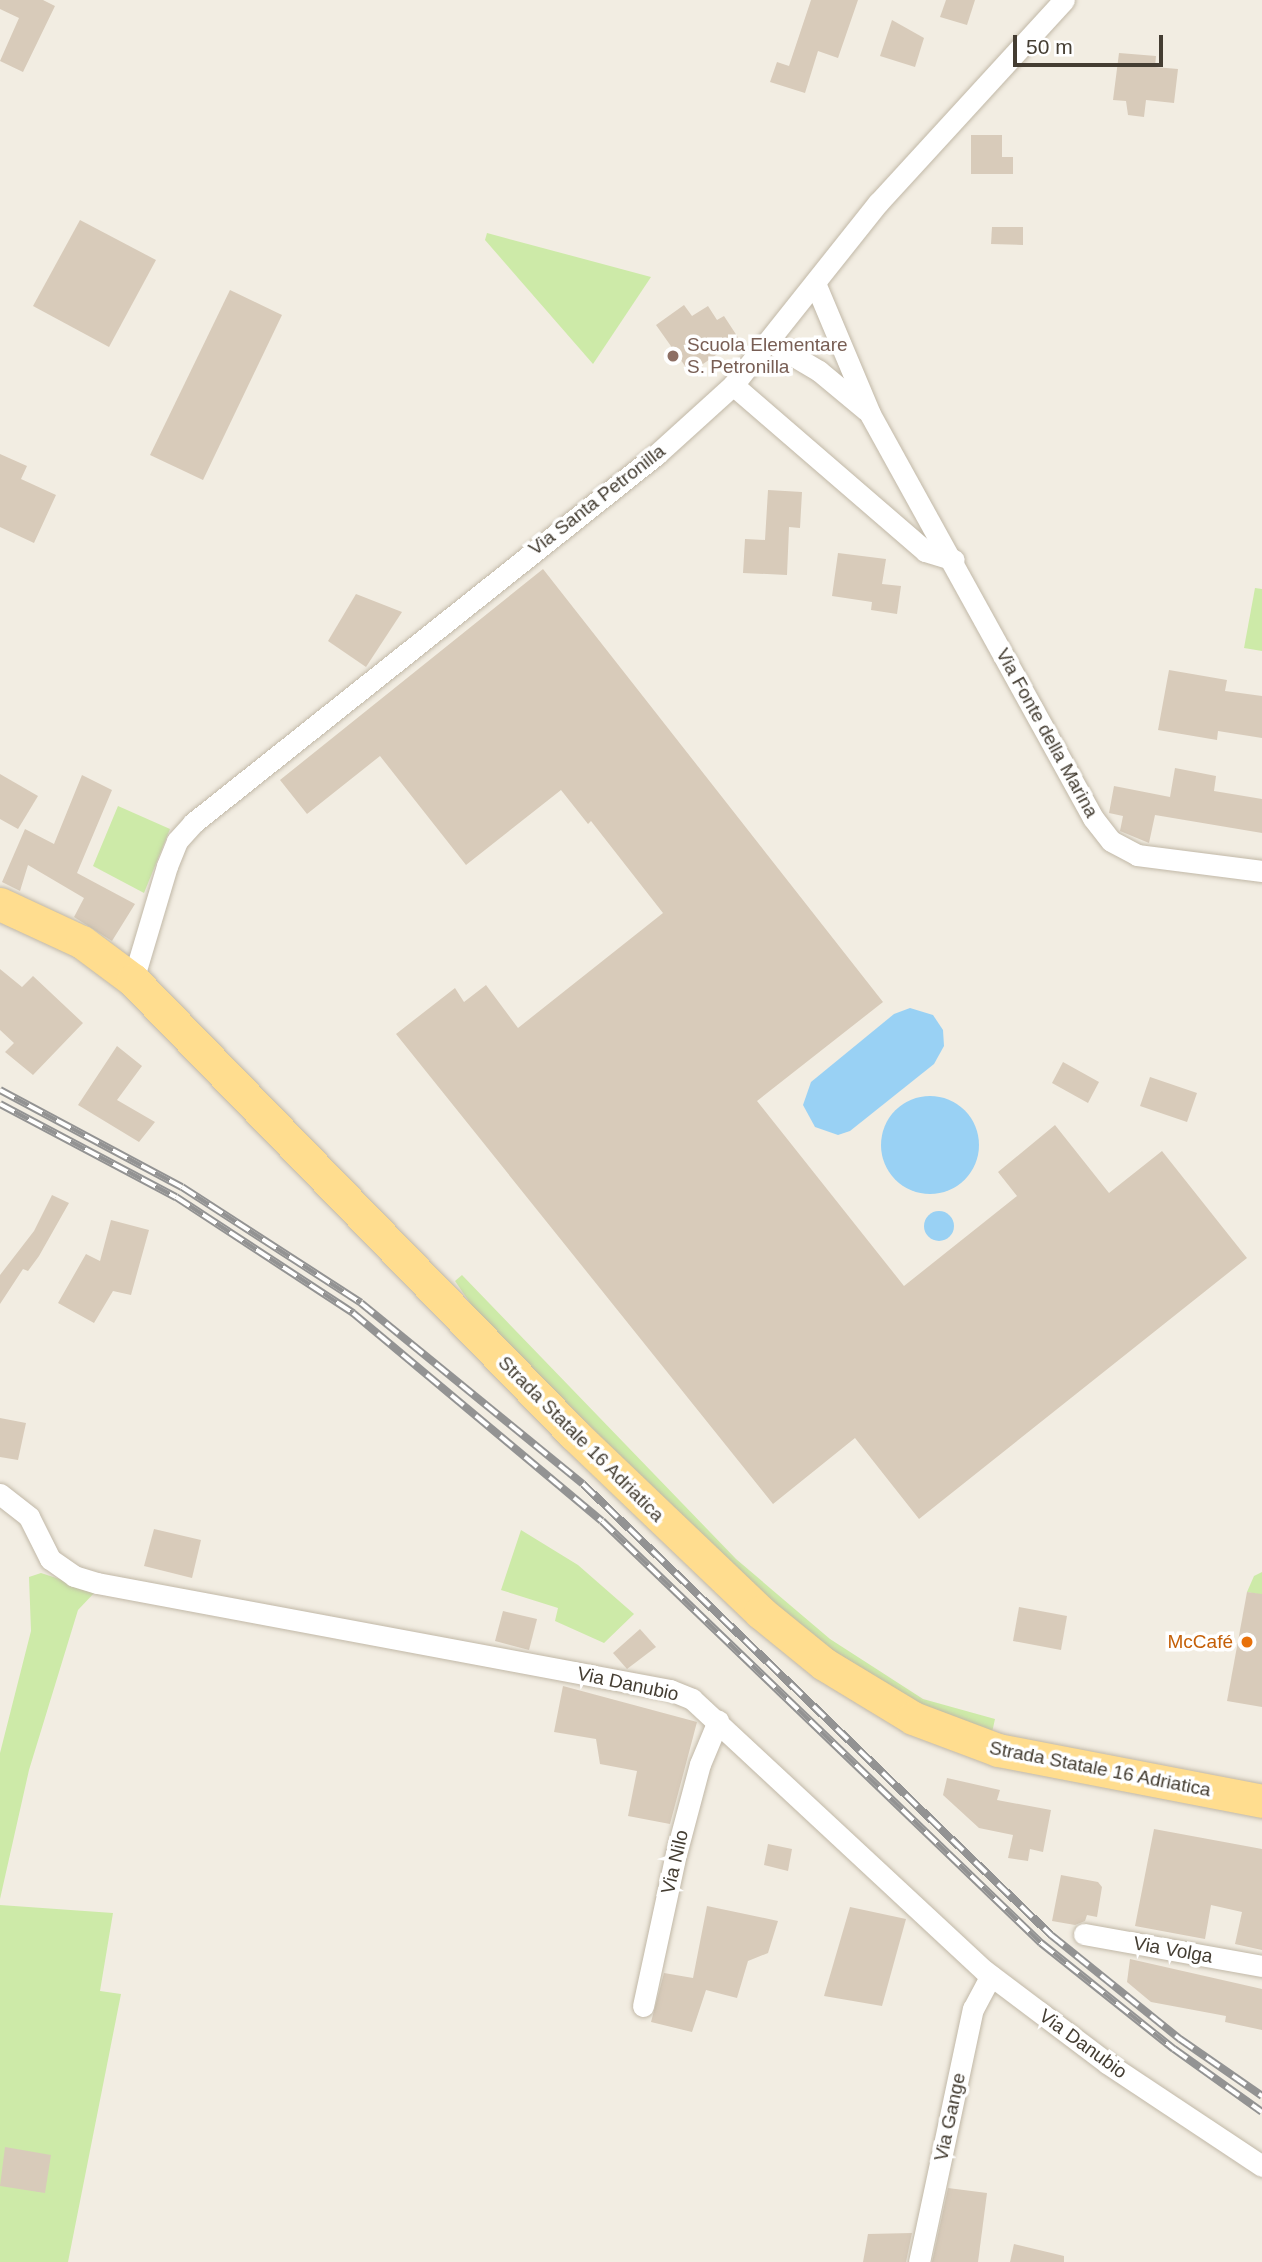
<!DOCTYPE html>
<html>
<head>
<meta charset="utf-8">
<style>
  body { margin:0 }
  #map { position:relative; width:1262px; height:2262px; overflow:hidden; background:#f2ede2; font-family:Helvetica,sans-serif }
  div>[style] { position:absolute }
  .green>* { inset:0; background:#cdeaa8 }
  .water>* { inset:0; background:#99d1f4 }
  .round { border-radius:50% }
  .building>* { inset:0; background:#d8cbba }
  .roads { filter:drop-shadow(0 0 2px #c1b8a7) drop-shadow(0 0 2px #c1b8a7) }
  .street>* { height:21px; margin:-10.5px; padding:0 10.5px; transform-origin:10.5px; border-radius:10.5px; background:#fff }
  .primary>* { height:33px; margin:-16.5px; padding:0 16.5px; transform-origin:16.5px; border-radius:16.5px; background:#ffdd8f }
  .rail>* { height:8px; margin-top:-4px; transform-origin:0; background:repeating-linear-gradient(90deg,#fff 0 16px,#939393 0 32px); box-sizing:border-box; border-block:2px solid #939393 }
  .dots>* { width:19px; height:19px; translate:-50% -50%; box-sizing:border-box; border:4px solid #fff; border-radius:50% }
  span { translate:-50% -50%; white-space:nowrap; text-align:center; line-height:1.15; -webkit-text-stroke:7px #fff; paint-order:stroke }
  .education-label { font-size:19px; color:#785e54 }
  .left { translate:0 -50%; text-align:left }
  .street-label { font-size:19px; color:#443d32 }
  .food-label { font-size:19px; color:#c56008 }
  .right { translate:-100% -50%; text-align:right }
  .scale { position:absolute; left:1013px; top:35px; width:150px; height:32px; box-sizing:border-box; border:4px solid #443d32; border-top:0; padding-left:9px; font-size:21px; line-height:24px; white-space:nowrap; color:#443d32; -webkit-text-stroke:5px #fff; paint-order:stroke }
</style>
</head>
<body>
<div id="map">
  <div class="green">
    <i style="clip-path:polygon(487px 233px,651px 277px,593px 364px,485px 240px)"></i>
    <i style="clip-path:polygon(1255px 588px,1262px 589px,1262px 651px,1244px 648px)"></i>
    <i style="clip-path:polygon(118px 806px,170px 829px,144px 893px,93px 866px)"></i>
    <i style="clip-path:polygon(462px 1275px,736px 1559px,830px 1639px,923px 1699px,995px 1719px,991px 1737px,951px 1726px,795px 1632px,477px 1313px,455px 1281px)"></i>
    <i style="clip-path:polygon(521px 1530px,578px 1565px,634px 1614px,604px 1643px,555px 1621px,558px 1608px,501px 1590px)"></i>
    <i style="clip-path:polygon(1262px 1572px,1262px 1595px,1247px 1592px,1254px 1576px)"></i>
    <i style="clip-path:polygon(41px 1573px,96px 1591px,78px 1610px,29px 1770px,0 1899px,0 1753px,31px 1631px,29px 1577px)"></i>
    <i style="clip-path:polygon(0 1905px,113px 1913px,100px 1991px,121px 1994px,68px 2262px,0 2262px)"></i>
  </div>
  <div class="water">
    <i style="clip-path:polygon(910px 1008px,933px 1015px,943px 1030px,944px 1046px,934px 1064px,850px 1131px,838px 1135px,815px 1127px,803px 1105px,811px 1082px,894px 1014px)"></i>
    <i class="round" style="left:881px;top:1096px;width:98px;height:98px"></i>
    <i class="round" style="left:924px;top:1211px;width:30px;height:30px"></i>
  </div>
  <div class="building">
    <i style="clip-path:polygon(0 0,43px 0,55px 6px,23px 72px,0 61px,19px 18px,0 9px)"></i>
    <i style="clip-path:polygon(811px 0,858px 0,838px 58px,818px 51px,805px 93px,770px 82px,777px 62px,789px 66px)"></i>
    <i style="clip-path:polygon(946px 0,975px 0,967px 25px,940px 17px)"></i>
    <i style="clip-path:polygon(892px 20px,924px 38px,915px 67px,880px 56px)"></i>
    <i style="clip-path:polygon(1119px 53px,1156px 56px,1155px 67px,1178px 69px,1174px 103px,1146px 100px,1144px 117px,1128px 115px,1126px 101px,1113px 100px)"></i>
    <i style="clip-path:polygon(971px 135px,1002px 135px,1002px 157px,1013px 157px,1013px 174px,971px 174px)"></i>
    <i style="clip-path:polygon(80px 220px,156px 260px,109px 347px,33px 306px)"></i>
    <i style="clip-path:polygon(992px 227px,1023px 227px,1023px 245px,991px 244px)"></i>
    <i style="clip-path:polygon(230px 290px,282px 315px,203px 480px,150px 455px)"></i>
    <i style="clip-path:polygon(684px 305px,692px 316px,708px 306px,717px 320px,724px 316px,739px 339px,690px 373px,656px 325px)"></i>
    <i style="clip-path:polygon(0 454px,27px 466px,21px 479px,56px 495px,34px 543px,0 527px)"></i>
    <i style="clip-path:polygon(768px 490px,802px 492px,800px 528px,789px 527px,787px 575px,743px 573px,745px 539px,765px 540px)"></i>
    <i style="clip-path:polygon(838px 553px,886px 559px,882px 584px,901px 586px,897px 614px,871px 610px,872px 602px,832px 596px)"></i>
    <i style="clip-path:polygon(543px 569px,883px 1002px,757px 1101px,904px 1286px,1017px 1196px,998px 1172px,1055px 1125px,1109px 1193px,1162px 1151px,1247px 1258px,919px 1519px,855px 1438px,773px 1504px,396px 1034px,455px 988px,464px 1002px,486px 985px,518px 1028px,663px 913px,591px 821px,588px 824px,561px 790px,466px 865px,380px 756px,307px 814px,280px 780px)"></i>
    <i style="clip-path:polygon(356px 594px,402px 612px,366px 667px,328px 641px)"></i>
    <i style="clip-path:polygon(1169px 670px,1227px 680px,1225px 691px,1262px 696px,1262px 738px,1218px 731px,1217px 740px,1158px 730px)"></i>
    <i style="clip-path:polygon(1175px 768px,1216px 776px,1214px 791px,1262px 799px,1262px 833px,1155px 815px,1149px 843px,1120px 831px,1123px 816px,1109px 813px,1114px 786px,1170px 797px)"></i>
    <i style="clip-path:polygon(0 774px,38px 796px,18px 829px,0 819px)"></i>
    <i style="clip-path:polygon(82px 775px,112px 790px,77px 873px,135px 904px,112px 941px,74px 917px,84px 898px,28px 865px,20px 891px,2px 882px,25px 829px,54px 844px)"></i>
    <i style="clip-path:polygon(0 969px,22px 987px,33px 976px,83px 1023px,33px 1075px,5px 1052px,14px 1043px,0 1030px)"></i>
    <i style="clip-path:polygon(117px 1046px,142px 1066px,117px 1100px,155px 1122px,139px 1142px,78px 1105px)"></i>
    <i style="clip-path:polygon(1063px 1062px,1099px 1082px,1088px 1103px,1052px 1083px)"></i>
    <i style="clip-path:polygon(1150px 1077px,1197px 1093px,1187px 1122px,1140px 1106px)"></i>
    <i style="clip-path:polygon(52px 1195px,69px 1203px,39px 1256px,28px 1271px,23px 1269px,0 1304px,0 1275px,34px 1231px)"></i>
    <i style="clip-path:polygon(111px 1220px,149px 1230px,131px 1295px,113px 1291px,94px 1323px,58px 1303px,86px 1254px,100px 1261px)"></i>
    <i style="clip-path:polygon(0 1418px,26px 1423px,18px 1460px,0 1457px)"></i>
    <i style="clip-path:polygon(154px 1529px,201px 1540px,192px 1578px,144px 1566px)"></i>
    <i style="clip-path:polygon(1247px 1592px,1262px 1594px,1262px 1707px,1227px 1701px)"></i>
    <i style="clip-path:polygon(1019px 1607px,1067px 1616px,1061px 1650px,1013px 1641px)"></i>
    <i style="clip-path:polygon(503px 1611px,537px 1619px,529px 1650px,495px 1641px)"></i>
    <i style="clip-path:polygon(640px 1629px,656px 1647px,627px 1669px,613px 1653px)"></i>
    <i style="clip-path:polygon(563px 1686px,697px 1722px,670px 1824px,628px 1816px,637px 1771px,600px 1764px,596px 1739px,554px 1732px)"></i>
    <i style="clip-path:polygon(947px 1778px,1000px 1790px,997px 1800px,1051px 1810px,1043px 1852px,1030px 1849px,1028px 1861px,1008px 1858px,1013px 1835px,979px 1828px,943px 1795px)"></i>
    <i style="clip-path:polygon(1154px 1829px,1262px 1849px,1262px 1950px,1235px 1944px,1242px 1912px,1211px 1905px,1205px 1939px,1135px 1926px)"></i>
    <i style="clip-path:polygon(768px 1844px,792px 1849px,788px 1871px,764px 1865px)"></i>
    <i style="clip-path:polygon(1061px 1875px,1098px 1882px,1102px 1887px,1097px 1917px,1087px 1915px,1085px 1921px,1075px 1925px,1052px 1921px)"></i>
    <i style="clip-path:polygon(707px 1906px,778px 1921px,768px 1953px,748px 1961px,737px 1998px,706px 1990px,692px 2032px,651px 2022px,664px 1973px,693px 1978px)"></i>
    <i style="clip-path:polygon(850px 1907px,906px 1919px,882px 2006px,824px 1996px)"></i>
    <i style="clip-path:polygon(1130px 1959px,1262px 1989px,1262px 2030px,1225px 2022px,1226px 2016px,1151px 2002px,1127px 1982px)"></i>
    <i style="clip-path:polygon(5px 2147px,51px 2155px,45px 2193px,0 2186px)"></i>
    <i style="clip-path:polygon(948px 2188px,987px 2193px,978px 2262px,932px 2262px)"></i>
    <i style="clip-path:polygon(912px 2233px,906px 2262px,863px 2262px,868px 2234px)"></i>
    <i style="clip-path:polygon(1014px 2244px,1064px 2256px,1064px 2262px,1010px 2262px)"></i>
  </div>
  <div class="roads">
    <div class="street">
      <i style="left:815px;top:283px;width:142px;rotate:67.2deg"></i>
      <i style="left:870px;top:414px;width:461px;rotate:61.1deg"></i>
      <i style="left:1093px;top:818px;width:29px;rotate:52deg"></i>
      <i style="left:1111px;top:841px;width:30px;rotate:28deg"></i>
      <i style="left:1137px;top:855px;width:126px;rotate:7.3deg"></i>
      <i style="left:770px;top:342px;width:57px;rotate:30.6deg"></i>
      <i style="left:819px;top:371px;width:61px;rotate:39.7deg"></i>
      <i style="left:733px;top:385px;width:254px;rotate:40.8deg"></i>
      <i style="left:925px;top:551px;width:30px;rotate:17deg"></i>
      <i style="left:133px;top:980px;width:119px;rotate:-73.4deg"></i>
      <i style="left:167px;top:866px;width:27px;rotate:-68deg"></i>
      <i style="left:177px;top:841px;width:24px;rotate:-48deg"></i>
      <i style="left:193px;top:823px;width:593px;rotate:-38.49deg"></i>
      <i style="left:657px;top:454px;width:103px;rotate:-42.2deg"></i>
      <i style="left:733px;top:385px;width:233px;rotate:-51.5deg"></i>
      <i style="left:878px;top:203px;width:275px;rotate:-47.5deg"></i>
      <i style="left:0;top:1494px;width:37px;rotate:38deg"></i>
      <i style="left:29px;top:1517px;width:47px;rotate:63.4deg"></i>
      <i style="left:50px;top:1559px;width:29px;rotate:35deg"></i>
      <i style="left:74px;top:1576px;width:24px;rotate:17deg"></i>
      <i style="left:97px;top:1583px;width:583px;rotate:10.58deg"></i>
      <i style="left:670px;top:1690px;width:24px;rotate:22deg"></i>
      <i style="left:692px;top:1699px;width:400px;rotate:42.9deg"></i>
      <i style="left:985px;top:1971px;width:153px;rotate:37deg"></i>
      <i style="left:1107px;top:2063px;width:186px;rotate:33.6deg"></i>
      <i style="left:1084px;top:1934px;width:181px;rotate:10.2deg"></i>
      <i style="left:643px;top:2006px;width:156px;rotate:-77.8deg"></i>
      <i style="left:676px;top:1854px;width:93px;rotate:-75.1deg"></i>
      <i style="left:700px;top:1764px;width:47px;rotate:-67.3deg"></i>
      <i style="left:919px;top:2262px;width:259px;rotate:-78deg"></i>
      <i style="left:973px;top:2009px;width:38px;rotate:-62deg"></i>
    </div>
    <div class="primary">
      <i style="left:0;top:904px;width:90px;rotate:24.9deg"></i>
      <i style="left:82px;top:942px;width:64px;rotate:36.7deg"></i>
      <i style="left:133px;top:980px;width:634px;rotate:45.83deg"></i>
      <i style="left:575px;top:1435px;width:256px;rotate:43.7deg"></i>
      <i style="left:760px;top:1612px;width:82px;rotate:39.1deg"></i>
      <i style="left:824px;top:1664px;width:104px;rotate:31.2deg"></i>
      <i style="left:913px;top:1718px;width:91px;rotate:20.6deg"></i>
      <i style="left:998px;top:1750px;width:269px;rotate:10.9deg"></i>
    </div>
  </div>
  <div class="rail">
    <i style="left:0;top:1090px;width:206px;rotate:28.1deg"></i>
    <i style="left:182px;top:1187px;width:213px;rotate:32.9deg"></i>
    <i style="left:361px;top:1303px;width:286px;rotate:39.2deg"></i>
    <i style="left:583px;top:1484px;width:650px;rotate:43.94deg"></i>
    <i style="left:1051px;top:1935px;width:166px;rotate:38.9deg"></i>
    <i style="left:1180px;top:2039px;width:100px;rotate:34.8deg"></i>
    <i style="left:0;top:1104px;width:199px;rotate:27.9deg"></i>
    <i style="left:176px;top:1197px;width:212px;rotate:33.2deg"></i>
    <i style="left:353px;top:1313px;width:324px;rotate:39.9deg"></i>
    <i style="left:602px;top:1521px;width:609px;rotate:43.87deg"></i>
    <i style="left:1041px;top:1943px;width:170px;rotate:38.6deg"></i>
    <i style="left:1174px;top:2049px;width:108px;rotate:35.6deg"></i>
  </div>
  <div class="dots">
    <i style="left:673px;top:356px;background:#8d6e63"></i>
    <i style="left:1247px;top:1642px;background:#e8710a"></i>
  </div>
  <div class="education-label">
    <span class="left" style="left:687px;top:356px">Scuola Elementare<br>S. Petronilla</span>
  </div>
  <div class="street-label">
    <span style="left:597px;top:500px;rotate:-38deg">Via Santa Petronilla</span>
    <span style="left:1047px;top:733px;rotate:61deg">Via Fonte della Marina</span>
    <span style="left:581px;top:1439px;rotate:45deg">Strada Statale 16 Adriatica</span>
    <span style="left:628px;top:1684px;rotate:12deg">Via Danubio</span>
    <span style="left:1100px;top:1769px;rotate:11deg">Strada Statale 16 Adriatica</span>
    <span style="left:675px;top:1862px;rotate:-77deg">Via Nilo</span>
    <span style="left:1173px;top:1950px;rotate:10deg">Via Volga</span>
    <span style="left:1083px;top:2044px;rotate:36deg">Via Danubio</span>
    <span style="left:950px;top:2117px;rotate:-78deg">Via Gange</span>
  </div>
  <div class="food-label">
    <span class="right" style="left:1233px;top:1642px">McCafé</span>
  </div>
  <div class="scale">50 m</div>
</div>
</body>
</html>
